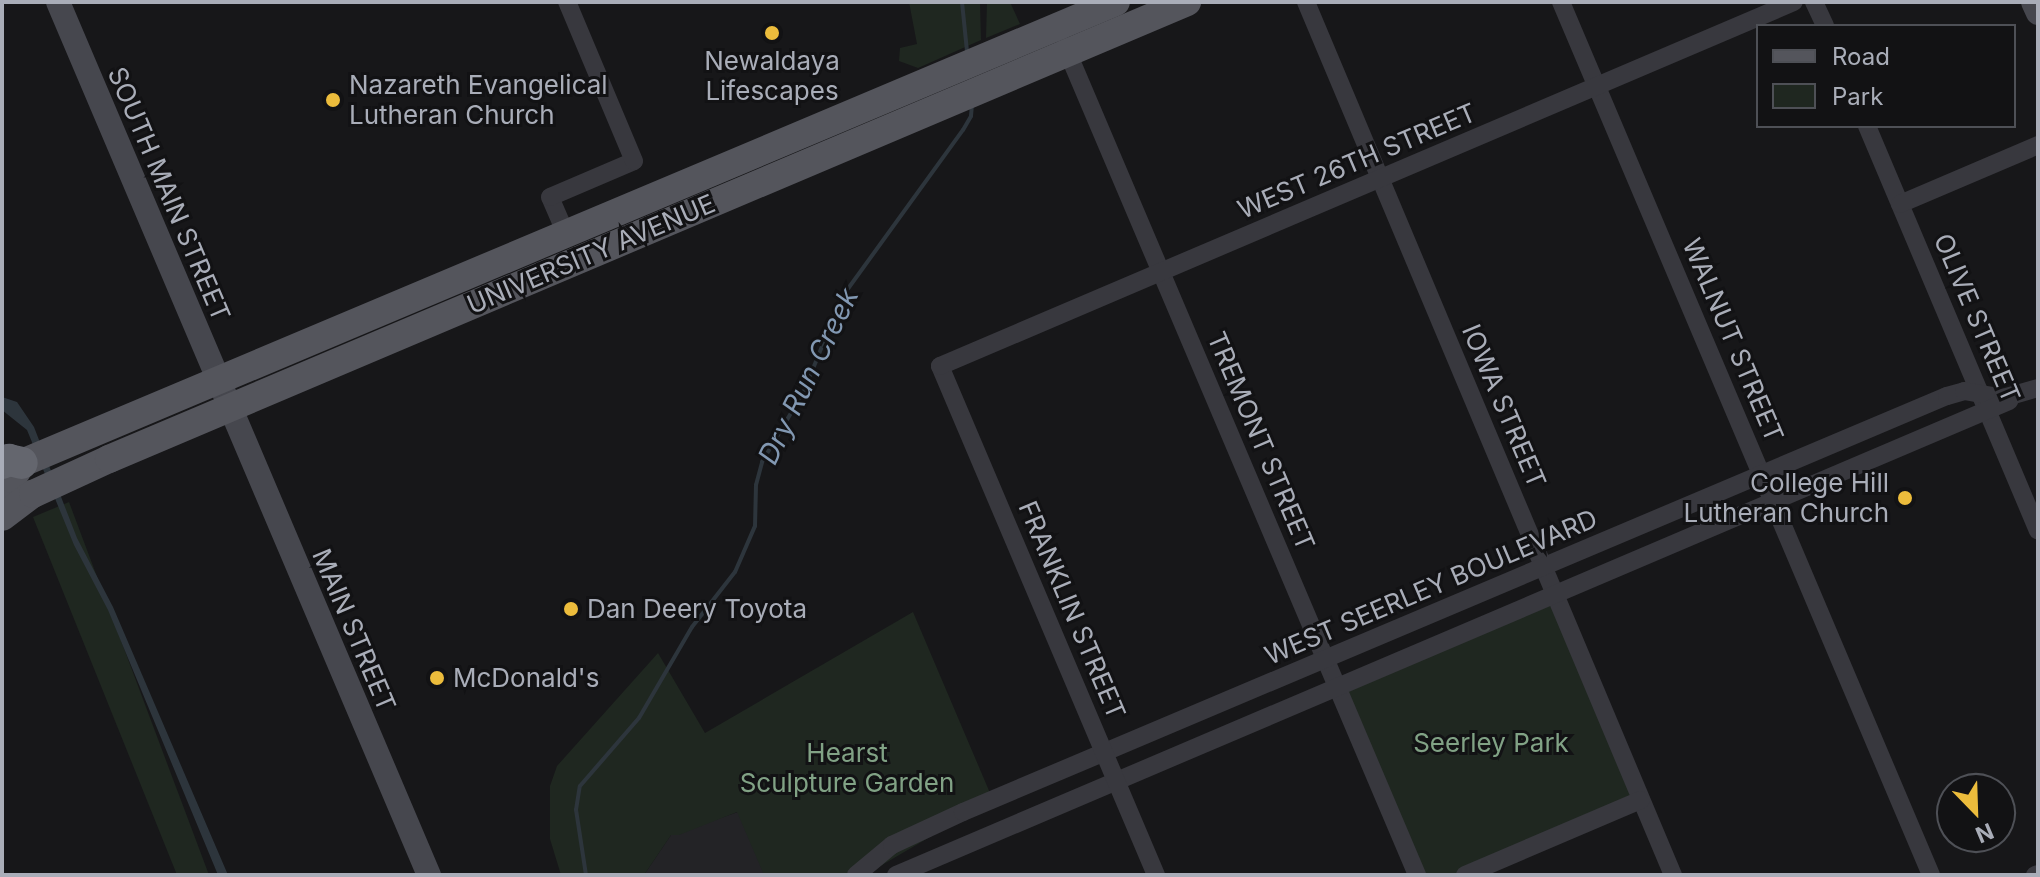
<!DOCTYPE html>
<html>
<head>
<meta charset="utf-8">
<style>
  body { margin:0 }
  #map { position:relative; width:2040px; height:877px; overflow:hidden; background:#171719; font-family:Inter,sans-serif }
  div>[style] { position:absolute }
  .built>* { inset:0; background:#232326 }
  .green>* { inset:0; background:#1f2720 }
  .water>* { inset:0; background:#2d353c }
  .stream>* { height:4px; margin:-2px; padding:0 2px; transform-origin:2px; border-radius:2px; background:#2d353c }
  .street>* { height:18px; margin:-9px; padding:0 9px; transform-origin:9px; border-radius:9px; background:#38383e }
  .secondary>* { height:24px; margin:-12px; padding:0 12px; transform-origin:12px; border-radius:12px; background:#46474e }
  .primary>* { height:28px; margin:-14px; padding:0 14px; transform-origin:14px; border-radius:14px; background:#54555c }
  .highway>* { height:32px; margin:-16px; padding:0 16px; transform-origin:16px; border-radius:16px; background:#64666e }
  .dots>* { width:22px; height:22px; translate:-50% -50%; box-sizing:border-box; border:4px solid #121214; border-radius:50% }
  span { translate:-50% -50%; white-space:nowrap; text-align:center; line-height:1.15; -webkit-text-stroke:6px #121214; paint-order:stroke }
  .poi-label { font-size:26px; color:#a9adb8 }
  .left { translate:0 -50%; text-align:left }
  .right { translate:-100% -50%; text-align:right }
  .street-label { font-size:26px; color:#a9adb8 }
  .park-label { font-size:26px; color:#81a285 }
  .water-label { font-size:28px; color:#8298b2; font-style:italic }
  .frame { position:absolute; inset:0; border:4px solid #a9adb8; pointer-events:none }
  .legend { position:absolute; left:1756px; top:24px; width:260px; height:104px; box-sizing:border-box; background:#121214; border:2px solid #4e5056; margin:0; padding:10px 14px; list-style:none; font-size:24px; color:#a9adb8 }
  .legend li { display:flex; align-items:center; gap:16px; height:40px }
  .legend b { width:40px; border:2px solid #4e5056 }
  .north { position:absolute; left:1936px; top:773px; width:80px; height:80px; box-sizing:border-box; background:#121214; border:2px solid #4e5056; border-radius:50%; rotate:157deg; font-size:22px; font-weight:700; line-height:32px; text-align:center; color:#a9adb8 }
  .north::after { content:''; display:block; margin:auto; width:28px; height:36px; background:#ecbc3c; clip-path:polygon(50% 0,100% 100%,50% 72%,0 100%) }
</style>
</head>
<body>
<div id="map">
  <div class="built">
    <i style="clip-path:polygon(738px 812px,765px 875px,644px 875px,671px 835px)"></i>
  </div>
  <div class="green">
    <i style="clip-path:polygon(909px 2px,980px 2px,981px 40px,918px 68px,899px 61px,900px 48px,917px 44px)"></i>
    <i style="clip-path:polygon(987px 2px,1010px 2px,1020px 24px,986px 38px)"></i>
    <i style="clip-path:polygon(69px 502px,209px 875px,177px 875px,33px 517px)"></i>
    <i style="clip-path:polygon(1555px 594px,1641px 800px,1465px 875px,1417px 875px,1338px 687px)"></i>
    <i style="clip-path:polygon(913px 612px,993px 800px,865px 875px,764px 875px,737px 812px,679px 835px,671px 835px,644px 875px,561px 875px,550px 839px,550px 786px,557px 766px,658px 653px,705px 733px)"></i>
  </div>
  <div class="water">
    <i style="clip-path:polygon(2px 397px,17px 402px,34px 427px,77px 538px,113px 607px,228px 875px,218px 875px,108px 610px,74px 545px,27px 430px,2px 410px)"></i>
  </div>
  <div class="stream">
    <i style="left:962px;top:2px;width:49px;rotate:84.2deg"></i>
    <i style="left:586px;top:875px;width:66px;rotate:-98.7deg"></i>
    <i style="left:576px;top:810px;width:24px;rotate:-81deg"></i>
    <i style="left:580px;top:786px;width:90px;rotate:-49.1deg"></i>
    <i style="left:639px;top:718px;width:105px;rotate:-59.8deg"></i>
    <i style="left:692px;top:627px;width:70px;rotate:-52deg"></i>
    <i style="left:735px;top:572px;width:50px;rotate:-66.5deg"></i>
    <i style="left:755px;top:526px;width:41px;rotate:-88.6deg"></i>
    <i style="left:756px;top:485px;width:24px;rotate:-75deg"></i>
    <i style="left:762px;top:462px;width:82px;rotate:-59.4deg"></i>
    <i style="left:804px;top:391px;width:101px;rotate:-68deg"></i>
    <i style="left:842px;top:297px;width:206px;rotate:-54.1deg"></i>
    <i style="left:963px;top:130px;width:16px;rotate:-60deg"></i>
    <i style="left:971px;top:116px;width:12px;rotate:-85deg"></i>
  </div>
  <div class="street">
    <i style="left:1306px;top:2px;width:947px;rotate:67.2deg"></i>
    <i style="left:1561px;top:2px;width:948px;rotate:67.03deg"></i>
    <i style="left:1814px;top:2px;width:26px;rotate:65deg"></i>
    <i style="left:1065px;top:46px;width:901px;rotate:66.99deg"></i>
    <i style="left:1867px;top:126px;width:439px;rotate:67.1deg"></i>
    <i style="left:1900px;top:204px;width:150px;rotate:-23.1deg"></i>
    <i style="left:566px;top:234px;width:40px;rotate:-113.4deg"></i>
    <i style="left:550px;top:197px;width:91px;rotate:-23.2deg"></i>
    <i style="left:634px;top:161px;width:173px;rotate:-112.8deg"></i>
    <i style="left:856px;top:875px;width:47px;rotate:-39.8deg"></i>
    <i style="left:892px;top:845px;width:78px;rotate:-24.9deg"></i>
    <i style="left:963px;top:812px;width:1068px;rotate:-22.92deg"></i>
    <i style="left:1947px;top:396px;width:18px;rotate:-16deg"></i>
    <i style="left:1964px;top:391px;width:40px;rotate:10deg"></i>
    <i style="left:2003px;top:398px;width:36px;rotate:-16deg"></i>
    <i style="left:896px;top:875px;width:1210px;rotate:-23.07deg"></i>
    <i style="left:1156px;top:875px;width:553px;rotate:-112.99deg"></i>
    <i style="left:940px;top:366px;width:928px;rotate:-23.09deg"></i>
    <i style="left:1465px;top:875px;width:191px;rotate:-23.1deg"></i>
    <i style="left:2035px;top:875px;width:3px;rotate:-18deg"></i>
  </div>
  <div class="secondary">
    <i style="left:58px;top:2px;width:949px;rotate:66.98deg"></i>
    <i style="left:2033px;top:2px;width:12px;rotate:66deg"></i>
  </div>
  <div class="primary">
    <i style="left:2px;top:485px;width:12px;rotate:-31deg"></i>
    <i style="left:12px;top:479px;width:19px;rotate:-58deg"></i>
    <i style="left:22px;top:463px;width:1187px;rotate:-22.85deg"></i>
    <i style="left:2px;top:517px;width:39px;rotate:-37deg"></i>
    <i style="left:33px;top:494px;width:84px;rotate:-24.7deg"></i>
    <i style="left:109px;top:459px;width:1171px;rotate:-22.97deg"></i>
  </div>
  <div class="highway">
    <i style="left:2px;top:463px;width:8px;rotate:-23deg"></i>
    <i style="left:9px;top:460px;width:13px;rotate:13deg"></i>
  </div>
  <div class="dots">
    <i style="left:772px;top:33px;background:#ecbc3c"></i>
    <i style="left:333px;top:100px;background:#ecbc3c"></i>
    <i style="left:1905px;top:498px;background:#ecbc3c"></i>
    <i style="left:571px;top:609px;background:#ecbc3c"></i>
    <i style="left:437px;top:678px;background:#ecbc3c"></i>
  </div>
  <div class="poi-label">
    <span style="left:772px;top:76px">Newaldaya<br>Lifescapes</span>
    <span class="left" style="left:349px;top:100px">Nazareth Evangelical<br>Lutheran Church</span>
    <span class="right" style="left:1889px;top:498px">College Hill<br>Lutheran Church</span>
    <span class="left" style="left:587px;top:609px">Dan Deery Toyota</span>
    <span class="left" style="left:453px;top:678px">McDonald's</span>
  </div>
  <div class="street-label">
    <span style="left:1357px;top:161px;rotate:-23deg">WEST 26TH STREET</span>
    <span style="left:169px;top:194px;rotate:67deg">SOUTH MAIN STREET</span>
    <span style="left:591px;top:254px;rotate:-23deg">UNIVERSITY AVENUE</span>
    <span style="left:1977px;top:318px;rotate:67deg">OLIVE STREET</span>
    <span style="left:1733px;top:340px;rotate:67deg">WALNUT STREET</span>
    <span style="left:1504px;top:406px;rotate:67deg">IOWA STREET</span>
    <span style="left:1261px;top:441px;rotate:67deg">TREMONT STREET</span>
    <span style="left:1431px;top:587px;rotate:-23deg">WEST SEERLEY BOULEVARD</span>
    <span style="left:1072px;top:610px;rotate:67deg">FRANKLIN STREET</span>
    <span style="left:354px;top:630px;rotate:67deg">MAIN STREET</span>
  </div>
  <div class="park-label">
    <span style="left:1491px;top:743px">Seerley Park</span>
    <span style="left:847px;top:768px">Hearst<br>Sculpture Garden</span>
  </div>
  <div class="water-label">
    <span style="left:808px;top:376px;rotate:-64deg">Dry Run Creek</span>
  </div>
  <div class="frame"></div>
  <ul class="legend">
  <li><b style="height:10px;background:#54555c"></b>Road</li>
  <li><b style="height:22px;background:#1f2720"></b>Park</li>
  </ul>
  <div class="north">N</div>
</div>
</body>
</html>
